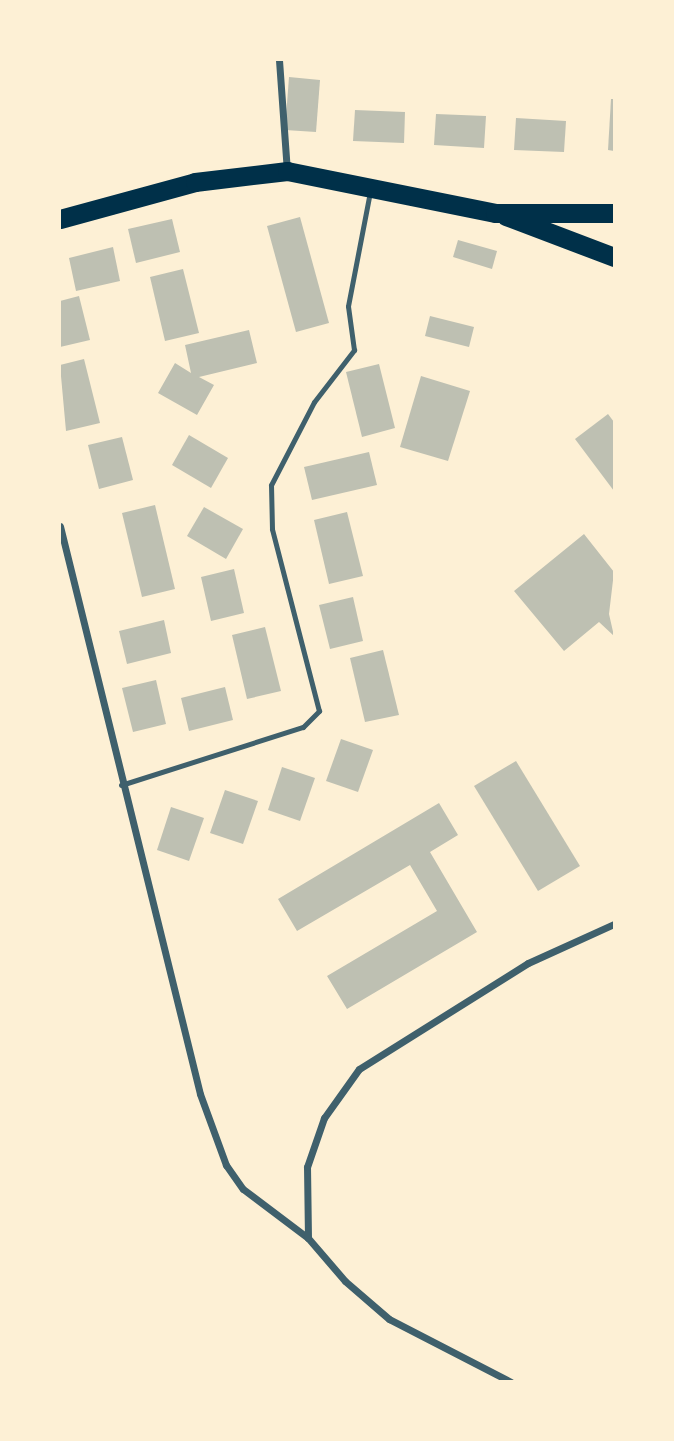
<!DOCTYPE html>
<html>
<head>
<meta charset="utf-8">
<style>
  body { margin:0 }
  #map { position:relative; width:674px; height:1441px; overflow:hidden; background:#fdf0d5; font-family:"Alegreya Sans",sans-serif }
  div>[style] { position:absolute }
  .building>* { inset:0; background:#bec0b2 }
  .service>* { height:5px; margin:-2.5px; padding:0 2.5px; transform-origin:2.5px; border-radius:2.5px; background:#3f606c }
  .minor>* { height:7px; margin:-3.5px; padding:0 3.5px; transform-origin:3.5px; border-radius:3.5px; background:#3f606c }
  .trunk>* { height:19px; margin:-9.5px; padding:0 9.5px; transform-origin:9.5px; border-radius:9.5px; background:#003049 }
  span { translate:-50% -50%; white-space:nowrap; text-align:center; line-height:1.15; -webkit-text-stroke:7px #fdf0d5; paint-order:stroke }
  .frame { position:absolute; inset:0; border:61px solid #fdf0d5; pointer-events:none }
</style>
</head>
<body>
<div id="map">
  <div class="building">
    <i style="clip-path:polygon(289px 77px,320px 80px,316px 132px,285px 130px)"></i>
    <i style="clip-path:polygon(611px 99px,614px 99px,614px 151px,608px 150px)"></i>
    <i style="clip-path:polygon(355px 110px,405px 112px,404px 143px,353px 141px)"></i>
    <i style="clip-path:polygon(436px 114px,486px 116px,484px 148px,434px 145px)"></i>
    <i style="clip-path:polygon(516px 118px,566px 121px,564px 152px,514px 150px)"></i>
    <i style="clip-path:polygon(300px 217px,329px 323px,296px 332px,267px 226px)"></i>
    <i style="clip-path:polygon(172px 219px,180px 252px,136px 263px,128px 229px)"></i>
    <i style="clip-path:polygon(458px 240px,497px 251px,492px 269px,453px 257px)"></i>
    <i style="clip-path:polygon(113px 247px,120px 281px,76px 291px,69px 258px)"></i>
    <i style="clip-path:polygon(183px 269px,199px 333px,165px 341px,150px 277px)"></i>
    <i style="clip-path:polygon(79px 296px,90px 340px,60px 347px,60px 301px)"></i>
    <i style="clip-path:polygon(430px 316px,474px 327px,469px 347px,425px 336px)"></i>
    <i style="clip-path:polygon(249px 330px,257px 363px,199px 377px,214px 385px,197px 415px,158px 393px,175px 363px,191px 373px,185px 345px)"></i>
    <i style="clip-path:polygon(84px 359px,100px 423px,66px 431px,60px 365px)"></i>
    <i style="clip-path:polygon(379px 364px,395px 428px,362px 437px,346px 372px)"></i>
    <i style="clip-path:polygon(421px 376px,470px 391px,448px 461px,400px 447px)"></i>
    <i style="clip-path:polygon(608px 414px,614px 422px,614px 491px,575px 439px)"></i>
    <i style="clip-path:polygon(189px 435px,228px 458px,211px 488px,172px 465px)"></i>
    <i style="clip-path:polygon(122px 437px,133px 480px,99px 489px,88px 445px)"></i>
    <i style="clip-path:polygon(369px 452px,377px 485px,312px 500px,304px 467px)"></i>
    <i style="clip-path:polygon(155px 505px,175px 589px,142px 597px,122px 513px)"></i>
    <i style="clip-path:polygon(204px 507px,243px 529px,226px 559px,187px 536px)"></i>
    <i style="clip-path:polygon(347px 512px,363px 576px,329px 584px,314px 520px)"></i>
    <i style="clip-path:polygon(584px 534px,614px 572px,609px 614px,614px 636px,599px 622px,564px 651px,514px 591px)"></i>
    <i style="clip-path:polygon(234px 569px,244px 613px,211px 621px,201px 577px)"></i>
    <i style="clip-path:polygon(353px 597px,363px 641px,330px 649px,319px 605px)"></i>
    <i style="clip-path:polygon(164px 620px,171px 653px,127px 664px,119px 631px)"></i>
    <i style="clip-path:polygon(265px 627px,281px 691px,247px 699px,232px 635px)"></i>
    <i style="clip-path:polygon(383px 650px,399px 715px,365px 722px,350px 658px)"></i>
    <i style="clip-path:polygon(156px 680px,166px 724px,133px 732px,122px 688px)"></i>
    <i style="clip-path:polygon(225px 687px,233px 720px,189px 731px,181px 698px)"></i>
    <i style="clip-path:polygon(341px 739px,373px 750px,358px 792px,326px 781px)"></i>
    <i style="clip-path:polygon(516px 761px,580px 866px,538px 891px,474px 786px)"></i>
    <i style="clip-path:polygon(282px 767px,315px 778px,300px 821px,268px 810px)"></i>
    <i style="clip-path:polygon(225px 790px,258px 801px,243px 844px,210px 833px)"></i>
    <i style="clip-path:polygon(439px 803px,458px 835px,430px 852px,477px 932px,347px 1009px,327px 976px,437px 911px,410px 865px,297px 931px,278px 899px)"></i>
    <i style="clip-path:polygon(171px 807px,204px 818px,189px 861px,157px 850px)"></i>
  </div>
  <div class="service">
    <i style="left:121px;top:785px;width:191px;rotate:-17.7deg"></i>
    <i style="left:303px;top:727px;width:23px;rotate:-45deg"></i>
    <i style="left:319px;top:711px;width:188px;rotate:-104.5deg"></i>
    <i style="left:272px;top:529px;width:44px;rotate:-91.3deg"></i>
    <i style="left:271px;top:485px;width:93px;rotate:-62.6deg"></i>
    <i style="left:314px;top:402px;width:66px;rotate:-52.4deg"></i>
    <i style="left:354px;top:350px;width:44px;rotate:-97.8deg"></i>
    <i style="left:348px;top:306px;width:116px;rotate:-79.1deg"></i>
  </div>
  <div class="minor">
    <i style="left:279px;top:60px;width:111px;rotate:85.9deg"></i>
    <i style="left:60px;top:526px;width:585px;rotate:76.15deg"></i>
    <i style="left:200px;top:1094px;width:76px;rotate:69.9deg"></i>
    <i style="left:226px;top:1165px;width:29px;rotate:55deg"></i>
    <i style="left:243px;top:1189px;width:81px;rotate:37deg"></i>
    <i style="left:511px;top:1382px;width:137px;rotate:-152.7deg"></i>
    <i style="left:389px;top:1319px;width:58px;rotate:-139.2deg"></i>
    <i style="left:345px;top:1281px;width:57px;rotate:-130.7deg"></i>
    <i style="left:308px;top:1238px;width:71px;rotate:-90.8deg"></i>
    <i style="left:307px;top:1167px;width:52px;rotate:-70.9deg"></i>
    <i style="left:324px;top:1118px;width:60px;rotate:-54.5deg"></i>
    <i style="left:359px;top:1069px;width:199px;rotate:-32.1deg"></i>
    <i style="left:528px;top:963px;width:94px;rotate:-24.4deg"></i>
  </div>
  <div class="trunk">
    <i style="left:506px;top:216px;width:116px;rotate:20.8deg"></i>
    <i style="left:60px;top:219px;width:140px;rotate:-15.3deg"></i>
    <i style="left:195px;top:182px;width:93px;rotate:-6.8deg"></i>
    <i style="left:287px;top:171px;width:212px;rotate:11.4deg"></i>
    <i style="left:495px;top:213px;width:119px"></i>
  </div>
  <div class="frame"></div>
</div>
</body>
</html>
